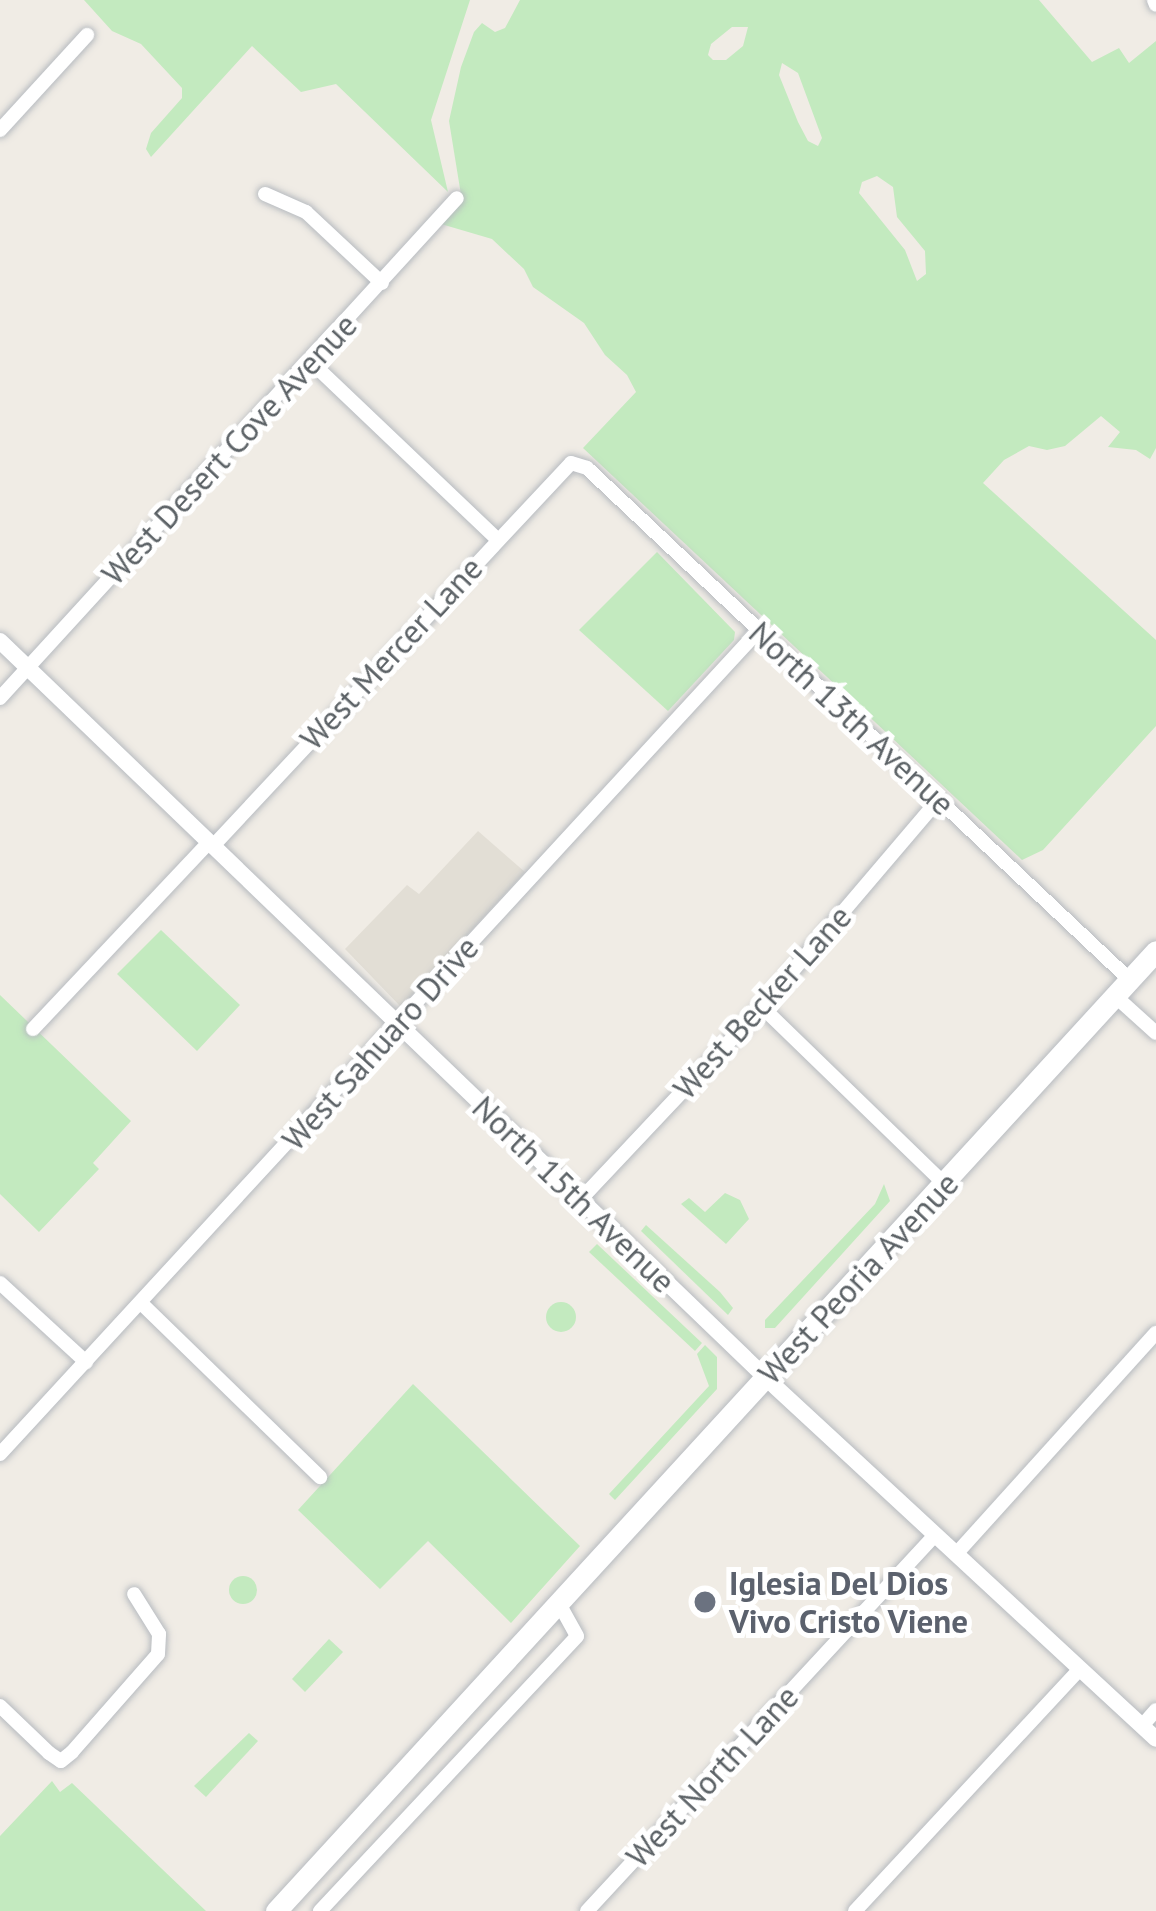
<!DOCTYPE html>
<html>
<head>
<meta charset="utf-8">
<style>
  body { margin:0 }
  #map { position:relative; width:1156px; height:1911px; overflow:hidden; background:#f0ece5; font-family:"PT Sans",sans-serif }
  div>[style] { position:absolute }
  .education>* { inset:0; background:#e2ded5 }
  .green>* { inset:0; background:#c3eabf }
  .round { border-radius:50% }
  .roads { filter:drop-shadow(0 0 3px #b7bbc0) drop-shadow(0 0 3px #b7bbc0) }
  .minor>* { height:14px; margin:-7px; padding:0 7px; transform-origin:7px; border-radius:7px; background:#fff }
  .tertiary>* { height:16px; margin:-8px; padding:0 8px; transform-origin:8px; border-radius:8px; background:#fff }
  .secondary>* { height:21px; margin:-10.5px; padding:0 10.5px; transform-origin:10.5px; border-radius:10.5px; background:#fff }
  .dots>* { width:33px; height:33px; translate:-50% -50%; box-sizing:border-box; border:6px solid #fff; border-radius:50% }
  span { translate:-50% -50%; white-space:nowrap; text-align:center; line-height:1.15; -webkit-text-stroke:10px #fff; paint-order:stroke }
  .street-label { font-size:33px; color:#5c6266 }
  .worship-label { font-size:33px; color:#5b616d; font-weight:700 }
  .left { translate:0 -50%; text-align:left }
</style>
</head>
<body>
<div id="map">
  <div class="education">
    <i style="clip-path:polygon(478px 831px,525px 872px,401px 1007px,345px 949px,407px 885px,419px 894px)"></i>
  </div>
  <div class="green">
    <i style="clip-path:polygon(84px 0,470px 0,431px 120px,448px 192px,336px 84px,301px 92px,252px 46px,151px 157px,146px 149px,151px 133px,182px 98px,182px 88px,141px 44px,112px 31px)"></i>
    <i style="clip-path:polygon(evenodd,520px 0,1039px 0,1092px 62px,1119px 48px,1129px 63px,1156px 41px,1156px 448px,1150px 459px,1136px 450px,1108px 447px,1120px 432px,1101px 416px,1065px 446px,1047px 450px,1029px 446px,1004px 460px,983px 483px,1156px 640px,1156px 726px,1043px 850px,1022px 860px,583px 448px,636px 392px,627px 375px,605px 355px,584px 323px,533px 287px,524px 269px,492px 239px,441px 224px,462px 201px,449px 121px,461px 67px,474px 32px,482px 23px,495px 32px,505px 28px,520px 0,732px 27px,748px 27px,743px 46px,726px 60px,713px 60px,708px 55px,711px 44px,732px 27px,520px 0,782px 63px,798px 73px,822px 138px,818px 146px,808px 141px,798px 122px,779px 75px,782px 63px,520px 0,877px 176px,893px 187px,897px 217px,925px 251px,926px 274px,917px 281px,905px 250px,859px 193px,862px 182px,877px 176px)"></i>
    <i style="clip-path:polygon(657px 552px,735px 632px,734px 640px,668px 711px,579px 630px)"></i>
    <i style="clip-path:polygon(161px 930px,240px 1005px,197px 1051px,117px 974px)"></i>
    <i style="clip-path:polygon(0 995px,131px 1121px,93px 1163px,99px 1169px,39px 1232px,0 1194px)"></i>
    <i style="clip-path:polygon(884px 1184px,890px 1201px,775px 1328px,765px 1328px,765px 1320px,875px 1204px)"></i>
    <i style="clip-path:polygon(725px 1193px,740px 1200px,749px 1219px,726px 1244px,681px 1204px,689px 1198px,705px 1212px)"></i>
    <i style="clip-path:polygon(646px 1225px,720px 1292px,733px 1308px,728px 1315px,641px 1231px)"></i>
    <i style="clip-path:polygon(597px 1244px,702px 1343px,695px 1351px,589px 1252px)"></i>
    <i class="round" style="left:546px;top:1302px;width:30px;height:30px"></i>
    <i style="clip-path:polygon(705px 1345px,717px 1357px,717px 1389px,615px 1500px,609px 1494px,709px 1386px,697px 1354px)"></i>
    <i style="clip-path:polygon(413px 1384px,580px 1546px,511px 1623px,428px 1541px,380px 1589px,298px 1510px)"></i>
    <i class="round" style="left:229px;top:1576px;width:28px;height:28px"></i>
    <i style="clip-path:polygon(329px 1639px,343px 1652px,305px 1692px,292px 1679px)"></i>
    <i style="clip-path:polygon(249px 1733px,258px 1741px,206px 1797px,194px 1786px)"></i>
    <i style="clip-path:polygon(52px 1781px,60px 1792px,72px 1783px,206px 1911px,0 1911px,0 1836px)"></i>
  </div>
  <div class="roads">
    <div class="minor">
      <i style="left:1154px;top:0;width:5px;rotate:68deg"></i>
      <i style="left:0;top:130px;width:129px;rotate:-47.5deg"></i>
      <i style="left:265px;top:194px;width:45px;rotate:23.7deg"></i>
      <i style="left:306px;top:212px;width:104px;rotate:43.1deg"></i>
      <i style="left:310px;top:361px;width:257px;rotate:43.6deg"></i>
      <i style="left:0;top:698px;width:677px;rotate:-47.57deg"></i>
      <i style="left:213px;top:846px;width:524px;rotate:-46.93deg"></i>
      <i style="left:571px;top:463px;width:17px;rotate:17deg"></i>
      <i style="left:587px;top:468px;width:746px;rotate:43.32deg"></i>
      <i style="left:1115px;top:996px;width:55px;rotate:42.1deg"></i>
      <i style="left:762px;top:1007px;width:256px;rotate:44.1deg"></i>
      <i style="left:33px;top:1029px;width:257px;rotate:-46.7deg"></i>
      <i style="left:580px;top:1200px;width:265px;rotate:-46.7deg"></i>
      <i style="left:762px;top:1007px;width:273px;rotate:-49.6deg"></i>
      <i style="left:0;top:1283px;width:117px;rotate:42.6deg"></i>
      <i style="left:141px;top:1303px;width:250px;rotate:44.2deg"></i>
      <i style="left:0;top:1454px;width:1119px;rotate:-47.35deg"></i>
      <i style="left:956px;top:1554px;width:298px;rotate:-47.9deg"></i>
      <i style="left:0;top:1706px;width:68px;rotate:43.8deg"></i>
      <i style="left:49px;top:1753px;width:14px;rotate:34deg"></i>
      <i style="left:61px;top:1761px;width:14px;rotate:-39deg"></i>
      <i style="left:72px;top:1752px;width:130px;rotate:-48.7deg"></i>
      <i style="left:158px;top:1654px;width:20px;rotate:-87deg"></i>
      <i style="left:159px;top:1634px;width:47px;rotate:-122deg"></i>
      <i style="left:1142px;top:1726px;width:21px;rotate:-49deg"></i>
      <i style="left:320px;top:1911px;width:376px;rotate:-46.9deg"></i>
      <i style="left:577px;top:1636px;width:35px;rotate:-119deg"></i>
      <i style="left:587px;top:1911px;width:512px;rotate:-47.21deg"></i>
      <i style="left:855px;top:1911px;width:330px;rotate:-47.1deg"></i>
    </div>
    <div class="tertiary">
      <i style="left:0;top:641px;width:1063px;rotate:43.89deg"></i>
      <i style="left:766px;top:1378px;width:531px;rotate:42.79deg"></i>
    </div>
    <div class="secondary">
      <i style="left:276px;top:1911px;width:1302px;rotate:-47.49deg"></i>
    </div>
  </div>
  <div class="dots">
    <i style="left:705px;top:1602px;background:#6b7280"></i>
  </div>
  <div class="street-label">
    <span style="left:229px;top:449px;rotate:-47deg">West Desert Cove Avenue</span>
    <span style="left:391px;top:653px;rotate:-47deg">West Mercer Lane</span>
    <span style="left:852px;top:718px;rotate:43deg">North 13th Avenue</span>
    <span style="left:762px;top:1002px;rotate:-48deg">West Becker Lane</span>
    <span style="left:380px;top:1043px;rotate:-48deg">West Sahuaro Drive</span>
    <span style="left:574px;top:1194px;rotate:44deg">North 15th Avenue</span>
    <span style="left:858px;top:1278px;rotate:-47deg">West Peoria Avenue</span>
    <span style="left:712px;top:1776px;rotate:-47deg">West North Lane</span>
  </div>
  <div class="worship-label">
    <span class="left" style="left:729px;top:1602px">Iglesia Del Dios<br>Vivo Cristo Viene</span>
  </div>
</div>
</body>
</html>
